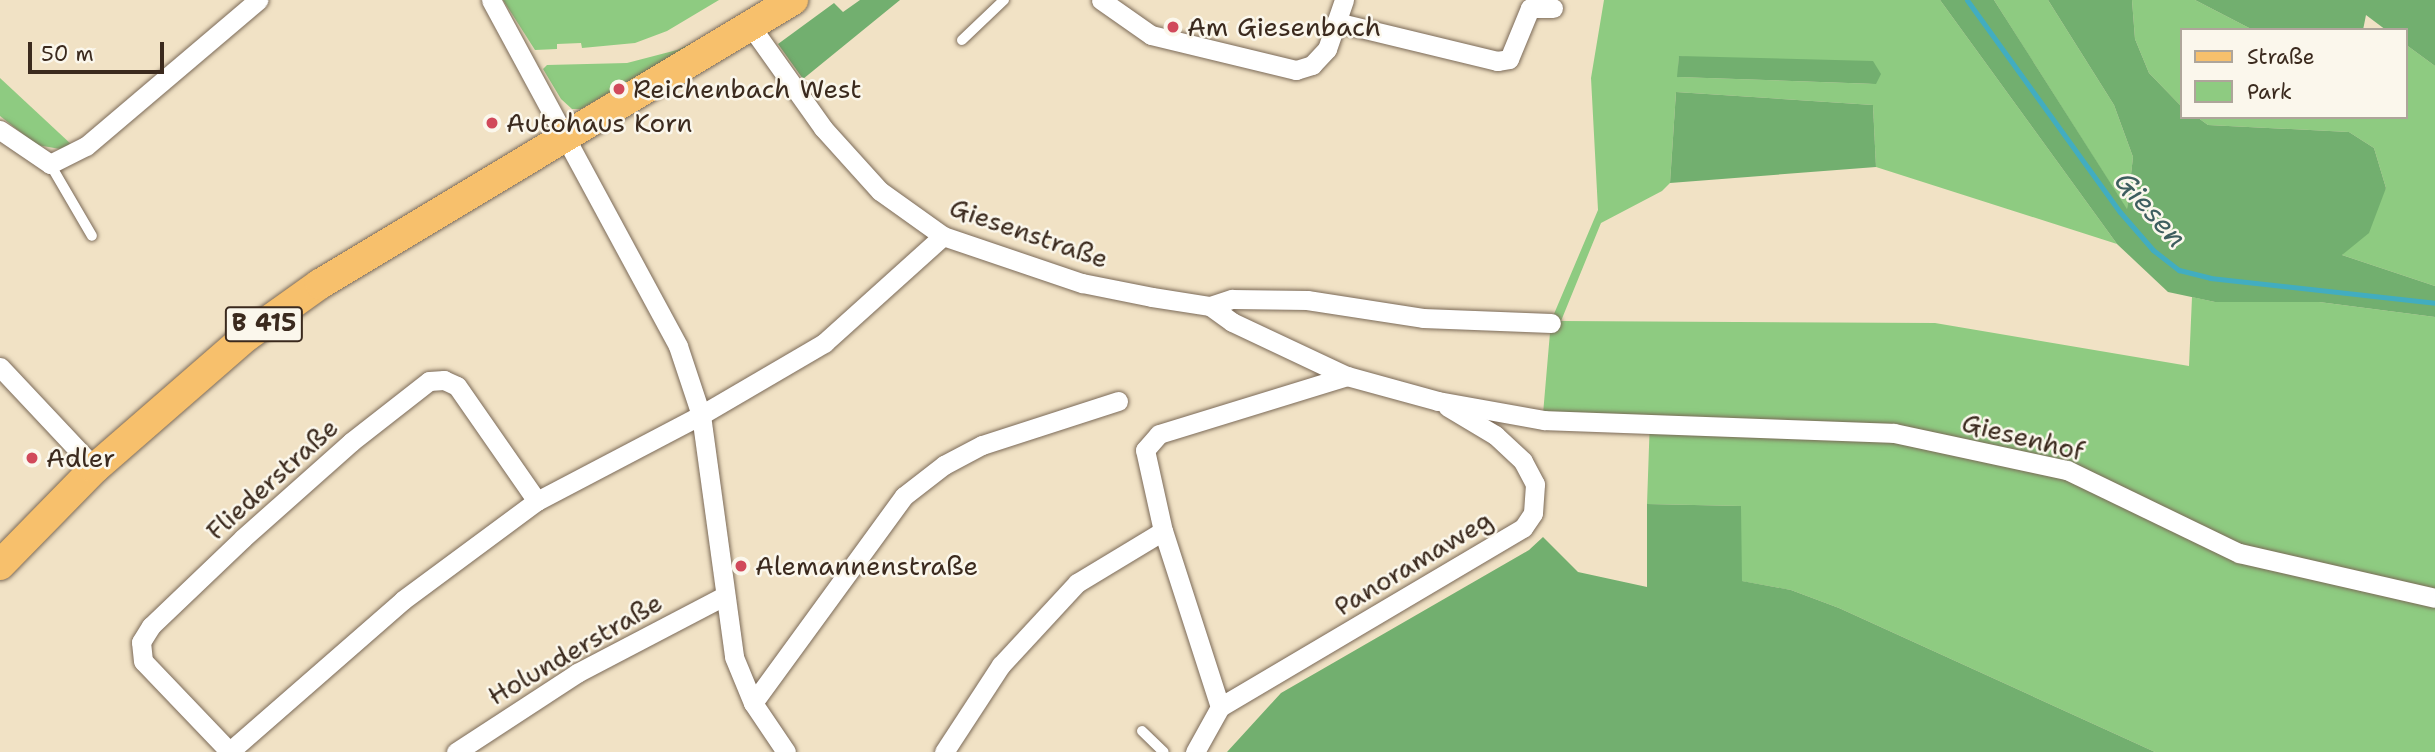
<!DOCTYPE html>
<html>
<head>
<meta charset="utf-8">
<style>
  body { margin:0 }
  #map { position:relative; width:2435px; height:752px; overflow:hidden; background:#f1e2c5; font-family:"Shantell Sans",sans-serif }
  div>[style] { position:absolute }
  .green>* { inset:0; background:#8ecb81 }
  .forest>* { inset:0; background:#72af6f }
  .stream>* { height:5px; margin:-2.5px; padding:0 2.5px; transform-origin:2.5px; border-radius:2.5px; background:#42adc0 }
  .roads { filter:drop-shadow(0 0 2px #7b6a58) drop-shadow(0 0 2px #7b6a58) }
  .lane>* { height:10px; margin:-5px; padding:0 5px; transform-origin:5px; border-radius:5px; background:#fff }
  .street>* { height:19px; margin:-9.5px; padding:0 9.5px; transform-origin:9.5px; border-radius:9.5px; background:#fff }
  .primary>* { height:30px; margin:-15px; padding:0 15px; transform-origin:15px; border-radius:15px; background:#f7c06c }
  .dots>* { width:19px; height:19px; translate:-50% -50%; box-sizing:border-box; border:4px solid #fbf7ec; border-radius:50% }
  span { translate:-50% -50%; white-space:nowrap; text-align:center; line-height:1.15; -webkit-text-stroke:5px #fbf7ec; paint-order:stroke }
  .shield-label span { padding:2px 5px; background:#fbf7ec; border:2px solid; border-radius:5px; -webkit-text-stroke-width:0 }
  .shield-label { font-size:24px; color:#3b2a1e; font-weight:700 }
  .poi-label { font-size:26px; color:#3b2a1e }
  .left { translate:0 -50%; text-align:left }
  .street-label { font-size:26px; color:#3b2a1e }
  .water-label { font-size:28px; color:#3e5e5f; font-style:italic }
  .legend { position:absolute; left:2180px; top:28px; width:228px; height:91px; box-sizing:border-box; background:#fbf7ec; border:2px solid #aea59a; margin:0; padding:9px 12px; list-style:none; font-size:21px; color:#3b2a1e }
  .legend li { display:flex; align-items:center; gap:14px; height:35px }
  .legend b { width:35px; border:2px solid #aea59a }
  .scale { position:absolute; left:28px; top:42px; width:136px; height:32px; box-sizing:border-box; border:4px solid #3b2a1e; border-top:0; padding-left:9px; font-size:21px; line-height:24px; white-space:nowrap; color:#3b2a1e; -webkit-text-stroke:5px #fbf7ec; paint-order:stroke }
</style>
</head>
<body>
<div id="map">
  <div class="green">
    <i style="clip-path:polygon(503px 0,719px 0,667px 31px,635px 43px,582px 48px,581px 43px,557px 44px,557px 49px,535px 50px)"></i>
    <i style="clip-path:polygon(evenodd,1604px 0,1940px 0,2117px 244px,1876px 167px,1873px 105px,1676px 92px,1670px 183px,1662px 191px,1601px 223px,1561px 321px,1935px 323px,2189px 366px,2192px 297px,2215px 302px,2319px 302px,2435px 317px,2435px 752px,2155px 752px,1839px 608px,1791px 590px,1741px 581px,1741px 506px,1647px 504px,1650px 418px,1543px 414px,1551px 321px,1598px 210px,1591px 78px,1604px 0,1679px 56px,1876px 84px,1678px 77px,1679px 56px)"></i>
    <i style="clip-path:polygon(1994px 0,2048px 0,2114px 105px,2133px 157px,2127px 210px)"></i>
    <i style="clip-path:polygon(2132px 0,2195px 0,2253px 30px,2181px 30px,2181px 106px,2149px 73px,2135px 39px)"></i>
    <i style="clip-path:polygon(707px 36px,581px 109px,572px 109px,561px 99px,543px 69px,547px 65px,627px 63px,677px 50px)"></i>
    <i style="clip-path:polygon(2405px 44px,2435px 66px,2435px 286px,2342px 255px,2386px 188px,2374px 148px,2349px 132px,2208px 125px,2197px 117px,2405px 117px)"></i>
    <i style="clip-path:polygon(0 78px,72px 145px,60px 149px,37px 145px,0 116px)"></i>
  </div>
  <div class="forest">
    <i style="clip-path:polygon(860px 0,900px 0,803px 79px,778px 44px,834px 3px,843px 12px)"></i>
    <i style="clip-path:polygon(1940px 0,1994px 0,2127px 209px,2133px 157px,2114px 105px,2048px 0,2132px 0,2135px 39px,2149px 73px,2181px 106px,2181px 117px,2197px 117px,2208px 125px,2349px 132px,2374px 148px,2386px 188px,2369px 233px,2342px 255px,2435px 286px,2435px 317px,2319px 302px,2215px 302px,2168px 292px,2117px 244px)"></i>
    <i style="clip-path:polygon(2195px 0,2435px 0,2435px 66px,2405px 44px,2405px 30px,2386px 30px,2366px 15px,2363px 30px,2253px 30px)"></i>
    <i style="clip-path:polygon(1679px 56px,1873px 61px,1881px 74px,1876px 84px,1677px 77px)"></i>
    <i style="clip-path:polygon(1676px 92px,1873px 105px,1876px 167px,1670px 183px)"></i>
    <i style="clip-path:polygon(1647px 504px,1741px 506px,1742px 581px,1791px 590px,1839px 608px,2155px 752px,1227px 752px,1281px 693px,1529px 550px,1543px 537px,1578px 572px,1647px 587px)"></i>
  </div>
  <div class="stream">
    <i style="left:1967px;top:0;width:261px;rotate:54.2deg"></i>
    <i style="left:2120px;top:212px;width:50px;rotate:49deg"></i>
    <i style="left:2153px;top:250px;width:33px;rotate:38deg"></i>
    <i style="left:2179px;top:270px;width:32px;rotate:14deg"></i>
    <i style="left:2210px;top:278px;width:226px;rotate:6.3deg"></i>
  </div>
  <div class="roads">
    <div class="lane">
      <i style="left:962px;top:40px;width:58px;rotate:-43.6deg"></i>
      <i style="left:50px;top:164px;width:83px;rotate:59.7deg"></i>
      <i style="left:1142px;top:731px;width:30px;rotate:44deg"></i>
    </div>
    <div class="street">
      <i style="left:491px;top:0;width:393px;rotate:61.6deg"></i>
      <i style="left:678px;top:346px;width:73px;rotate:71.6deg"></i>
      <i style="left:701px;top:415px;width:244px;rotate:82.2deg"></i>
      <i style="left:734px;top:657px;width:50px;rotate:67.6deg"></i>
      <i style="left:753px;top:703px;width:59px;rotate:56deg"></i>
      <i style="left:1101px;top:0;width:61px;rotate:35deg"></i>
      <i style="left:1151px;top:35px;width:149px;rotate:13.6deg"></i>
      <i style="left:1296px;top:70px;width:17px;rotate:-17deg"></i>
      <i style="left:1312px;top:65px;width:22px;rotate:-47deg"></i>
      <i style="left:1327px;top:49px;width:52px;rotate:-70.9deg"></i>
      <i style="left:1336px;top:22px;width:166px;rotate:13.6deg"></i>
      <i style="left:1497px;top:61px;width:12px;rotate:-9deg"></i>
      <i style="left:1509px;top:59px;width:55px;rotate:-67.6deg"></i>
      <i style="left:1530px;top:8px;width:23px"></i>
      <i style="left:752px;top:28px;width:123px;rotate:54.6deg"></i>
      <i style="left:823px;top:128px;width:85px;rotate:47.9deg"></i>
      <i style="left:880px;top:191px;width:77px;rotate:35.5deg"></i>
      <i style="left:943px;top:236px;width:147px;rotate:18.7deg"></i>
      <i style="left:1082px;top:283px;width:71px;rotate:11.3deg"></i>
      <i style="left:1152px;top:297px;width:59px;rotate:8.8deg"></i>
      <i style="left:1210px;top:306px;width:23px;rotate:-18deg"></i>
      <i style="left:1232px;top:299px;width:75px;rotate:0.8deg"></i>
      <i style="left:1307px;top:300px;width:117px;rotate:8.8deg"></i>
      <i style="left:1423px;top:318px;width:128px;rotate:2.2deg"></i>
      <i style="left:0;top:130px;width:60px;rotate:34.2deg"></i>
      <i style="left:50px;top:164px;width:40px;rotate:-26.6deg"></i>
      <i style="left:86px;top:146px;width:226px;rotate:-40.3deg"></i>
      <i style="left:1210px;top:306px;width:27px;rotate:36deg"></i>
      <i style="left:1232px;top:322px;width:127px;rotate:25.2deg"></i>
      <i style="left:1347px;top:376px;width:94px;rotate:15.4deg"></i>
      <i style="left:1438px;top:401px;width:108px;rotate:10.2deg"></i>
      <i style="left:1544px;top:420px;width:350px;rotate:2.1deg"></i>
      <i style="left:1894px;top:433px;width:177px;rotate:12.1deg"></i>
      <i style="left:2067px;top:470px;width:191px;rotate:25.8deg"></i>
      <i style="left:2239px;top:553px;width:201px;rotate:12.9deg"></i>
      <i style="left:0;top:367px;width:139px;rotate:46.8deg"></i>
      <i style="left:753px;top:703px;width:256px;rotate:-53.9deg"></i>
      <i style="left:904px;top:496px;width:51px;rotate:-37.8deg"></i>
      <i style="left:944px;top:465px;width:43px;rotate:-27.8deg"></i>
      <i style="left:982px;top:445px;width:143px;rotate:-17.9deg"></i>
      <i style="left:1220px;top:707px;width:185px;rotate:-107.9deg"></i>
      <i style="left:1163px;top:531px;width:83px;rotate:-102.5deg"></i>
      <i style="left:1145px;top:450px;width:21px;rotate:-49deg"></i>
      <i style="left:1159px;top:434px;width:197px;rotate:-17.1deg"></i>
      <i style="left:229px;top:751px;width:124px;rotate:-133.7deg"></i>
      <i style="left:143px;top:661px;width:19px;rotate:-96deg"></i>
      <i style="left:141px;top:642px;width:19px;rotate:-58deg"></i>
      <i style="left:151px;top:626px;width:127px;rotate:-43.7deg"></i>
      <i style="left:243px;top:538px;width:144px;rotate:-41.6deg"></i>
      <i style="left:351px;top:442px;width:99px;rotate:-38deg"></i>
      <i style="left:429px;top:381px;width:15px;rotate:-4deg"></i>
      <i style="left:444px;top:380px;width:14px;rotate:25deg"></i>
      <i style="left:457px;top:386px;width:140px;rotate:55.2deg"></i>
      <i style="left:229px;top:752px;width:231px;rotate:-41.1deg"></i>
      <i style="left:403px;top:600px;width:167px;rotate:-36.5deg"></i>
      <i style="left:537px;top:501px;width:185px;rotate:-27.7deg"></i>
      <i style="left:701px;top:415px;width:143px;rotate:-30.3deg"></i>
      <i style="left:824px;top:343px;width:160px;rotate:-42deg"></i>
      <i style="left:456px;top:752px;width:145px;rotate:-33.1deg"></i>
      <i style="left:577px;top:673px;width:166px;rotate:-27.6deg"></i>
      <i style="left:944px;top:752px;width:104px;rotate:-56.8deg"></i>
      <i style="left:1001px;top:665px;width:112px;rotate:-47.2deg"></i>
      <i style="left:1077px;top:583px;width:100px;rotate:-31.2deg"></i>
      <i style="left:1195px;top:752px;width:51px;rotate:-60.9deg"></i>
      <i style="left:1220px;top:707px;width:352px;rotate:-30.6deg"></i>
      <i style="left:1523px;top:528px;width:18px;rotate:-56deg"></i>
      <i style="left:1533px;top:513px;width:29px;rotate:-86deg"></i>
      <i style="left:1535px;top:484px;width:26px;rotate:-118deg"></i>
      <i style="left:1523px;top:461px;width:38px;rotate:-137deg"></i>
      <i style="left:1495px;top:435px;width:55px;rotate:-149.2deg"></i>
    </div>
    <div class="primary">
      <i style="left:0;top:565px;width:136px;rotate:-45.6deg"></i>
      <i style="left:95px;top:468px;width:201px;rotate:-41deg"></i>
      <i style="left:247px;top:336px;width:90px;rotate:-35.5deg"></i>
      <i style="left:320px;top:284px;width:552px;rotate:-30.98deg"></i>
    </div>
  </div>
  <div class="dots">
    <i style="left:1173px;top:27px;background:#d1495b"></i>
    <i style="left:619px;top:89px;background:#d1495b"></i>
    <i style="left:492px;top:123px;background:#d1495b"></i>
    <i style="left:32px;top:458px;background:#d1495b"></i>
    <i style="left:741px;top:566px;background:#d1495b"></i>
  </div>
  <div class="shield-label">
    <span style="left:264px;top:324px">B 415</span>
  </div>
  <div class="poi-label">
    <span class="left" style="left:1187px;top:27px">Am Giesenbach</span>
    <span class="left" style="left:633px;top:89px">Reichenbach West</span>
    <span class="left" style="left:506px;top:123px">Autohaus Korn</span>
    <span class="left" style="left:46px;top:458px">Adler</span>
    <span class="left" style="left:755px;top:566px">Alemannenstraße</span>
  </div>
  <div class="street-label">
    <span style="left:1029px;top:233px;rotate:19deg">Giesenstraße</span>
    <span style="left:2023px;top:437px;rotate:14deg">Giesenhof</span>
    <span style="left:272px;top:479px;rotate:-42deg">Fliederstraße</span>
    <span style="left:1413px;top:563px;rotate:-31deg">Panoramaweg</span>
    <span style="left:575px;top:649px;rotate:-30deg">Holunderstraße</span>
  </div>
  <div class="water-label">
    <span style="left:2151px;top:209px;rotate:48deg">Giesen</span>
  </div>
  <ul class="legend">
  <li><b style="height:9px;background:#f7c06c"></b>Straße</li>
  <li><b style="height:19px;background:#8ecb81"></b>Park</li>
  </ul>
  <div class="scale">50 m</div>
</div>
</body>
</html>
